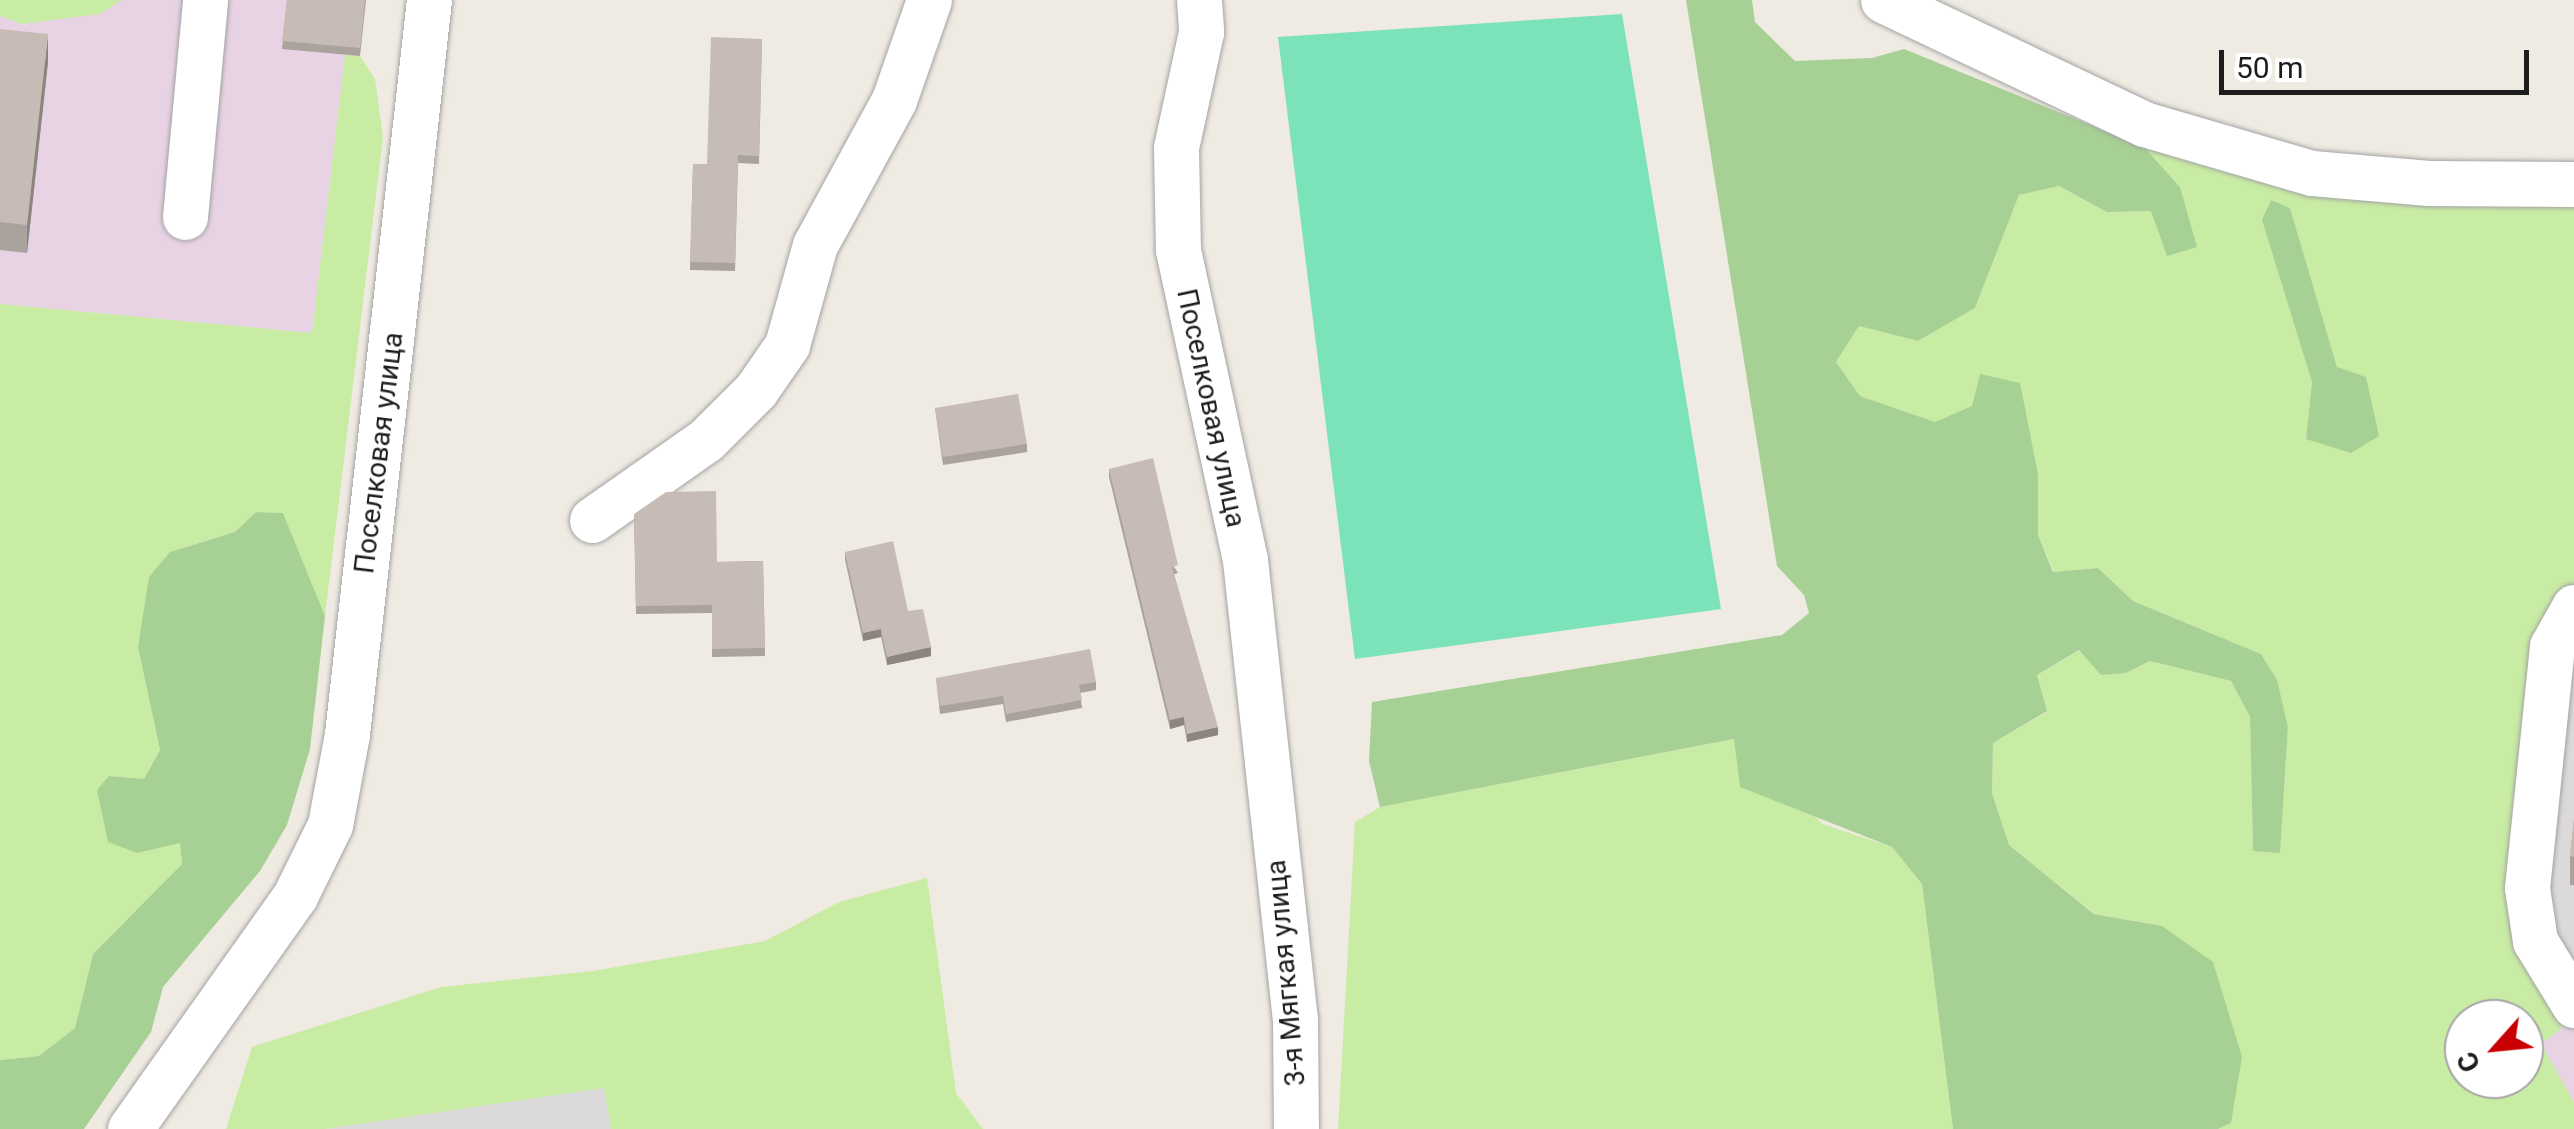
<!DOCTYPE html>
<html>
<head>
<meta charset="utf-8">
<style>
  body { margin:0 }
  #map { position:relative; width:2574px; height:1129px; overflow:hidden; background:#efeae2; font-family:Roboto,sans-serif }
  div>[style] { position:absolute }
  .residential>* { inset:0; background:#dbd9d9 }
  .industrial>* { inset:0; background:#e8d3e4 }
  .grass>* { inset:0; background:#c9eca4 }
  .forest>* { inset:0; background:#a7d094 }
  .pitch>* { inset:0; background:#7be2b9 }
  .roads { filter:drop-shadow(0 0 2px #a4a4a4) drop-shadow(0 0 2px #a4a4a4) }
  .minor>* { height:45px; margin:-22.5px; padding:0 22.5px; transform-origin:22.5px; border-radius:22.5px; background:#fff }
  .wall>* { inset:0; background:#aaa29c }
  .shaded-wall>* { inset:0; background:#8b847f }
  .building>* { inset:0; background:#c6bcb5 }
  span { translate:-50% -50%; white-space:nowrap; text-align:center; line-height:1.15; -webkit-text-stroke:8px #fff; paint-order:stroke }
  .street-label { font-size:28px; color:#1d1d1d }
  .north { position:absolute; left:2444px; top:999px; width:100px; height:100px; box-sizing:border-box; background:#fff; border:2px solid #a5a5a5; border-radius:50%; rotate:243deg; font-size:28px; font-weight:700; line-height:40px; text-align:center; color:#1d1d1d }
  .north::after { content:''; display:block; margin:auto; width:35px; height:45px; background:#c90003; clip-path:polygon(50% 0,100% 100%,50% 72%,0 100%) }
  .scale { position:absolute; left:2219px; top:50px; width:310px; height:45px; box-sizing:border-box; border:5px solid #1d1d1d; border-top:0; padding-left:12px; font-size:30px; line-height:35px; white-space:nowrap; color:#1d1d1d; -webkit-text-stroke:8px #fff; paint-order:stroke }
</style>
</head>
<body>
<div id="map">
  <div class="residential">
    <i style="clip-path:polygon(2574px 586px,2574px 1031px,2532px 973px)"></i>
    <i style="clip-path:polygon(605px 1087px,611px 1129px,325px 1129px)"></i>
  </div>
  <div class="industrial">
    <i style="clip-path:polygon(0 0,366px 0,360px 56px,345px 56px,312px 333px,0 304px)"></i>
    <i style="clip-path:polygon(2568px 1023px,2574px 1031px,2574px 1102px,2540px 1044px)"></i>
  </div>
  <div class="grass">
    <i style="clip-path:polygon(0 0,122px 0,100px 14px,22px 24px,0 16px)"></i>
    <i style="clip-path:polygon(345px 55px,360px 56px,375px 79px,383px 137px,325px 616px,283px 513px,256px 512px,235px 532px,170px 552px,138px 647px,160px 750px,144px 779px,109px 776px,137px 853px,180px 842px,182px 864px,93px 954px,75px 1028px,39px 1056px,0 1060px,0 304px,312px 333px)"></i>
    <i style="clip-path:polygon(evenodd,2144px 147px,2305px 192px,2574px 197px,2574px 586px,2512px 888px,2568px 1023px,2541px 1044px,2574px 1102px,2574px 1129px,2218px 1129px,2231px 1123px,2162px 926px,2095px 914px,2009px 845px,1992px 793px,1993px 743px,2047px 712px,2037px 675px,2080px 650px,2126px 673px,2150px 661px,2231px 681px,2250px 717px,2253px 851px,2280px 852px,2288px 727px,2261px 654px,2133px 601px,2098px 568px,2054px 572px,2038px 535px,2038px 474px,1972px 406px,1935px 422px,1860px 396px,1836px 362px,1859px 326px,1918px 341px,1975px 308px,2019px 195px,2059px 186px,2107px 212px,2151px 211px,2196px 248px,2180px 187px,2144px 147px,2290px 209px,2337px 367px,2306px 439px,2312px 382px,2290px 209px,2144px 147px,2464px 1019px,2524px 1019px,2524px 1079px,2464px 1079px,2464px 1019px)"></i>
    <i style="clip-path:polygon(1735px 739px,1823px 824px,1892px 847px,1922px 884px,1953px 1129px,1338px 1129px,1355px 822px,1380px 807px)"></i>
    <i style="clip-path:polygon(927px 878px,956px 1093px,983px 1129px,611px 1129px,604px 1088px,325px 1129px,226px 1129px,252px 1047px,441px 987px,593px 971px,765px 941px,839px 902px)"></i>
  </div>
  <div class="forest">
    <i style="clip-path:polygon(1686px 0,1752px 0,1755px 22px,1795px 61px,1872px 58px,1904px 49px,2144px 147px,2180px 187px,2197px 247px,2167px 256px,2151px 211px,2107px 212px,2059px 186px,2019px 195px,1975px 308px,1918px 341px,1859px 326px,1836px 362px,1860px 396px,1935px 422px,1972px 406px,1980px 374px,2020px 383px,2038px 474px,2038px 535px,2053px 572px,2098px 568px,2133px 601px,2261px 654px,2277px 680px,2288px 727px,2280px 853px,2253px 851px,2250px 717px,2231px 681px,2150px 661px,2126px 673px,2101px 675px,2079px 650px,2037px 675px,2047px 711px,1993px 743px,1992px 793px,2009px 845px,2094px 914px,2162px 926px,2213px 962px,2242px 1057px,2231px 1123px,2218px 1129px,1953px 1129px,1922px 884px,1892px 847px,1740px 787px,1734px 739px,1380px 807px,1369px 761px,1372px 702px,1782px 635px,1809px 613px,1804px 595px,1777px 566px)"></i>
    <i style="clip-path:polygon(2271px 200px,2290px 208px,2337px 367px,2366px 377px,2379px 436px,2351px 453px,2306px 439px,2312px 382px,2262px 220px)"></i>
    <i style="clip-path:polygon(256px 512px,283px 513px,325px 616px,310px 749px,287px 825px,260px 871px,163px 987px,151px 1032px,84px 1129px,0 1129px,0 1060px,39px 1056px,75px 1028px,93px 954px,182px 864px,180px 843px,137px 853px,108px 842px,97px 790px,109px 776px,144px 779px,160px 750px,138px 647px,149px 577px,170px 552px,235px 532px)"></i>
  </div>
  <div class="pitch">
    <i style="clip-path:polygon(1622px 14px,1721px 609px,1355px 659px,1278px 37px)"></i>
  </div>
  <div class="roads">
    <div class="minor">
      <i style="left:1199px;top:0;width:32px;rotate:86deg"></i>
      <i style="left:1201px;top:32px;width:119px;rotate:102.2deg"></i>
      <i style="left:1176px;top:148px;width:102px;rotate:88.9deg"></i>
      <i style="left:1178px;top:250px;width:317px;rotate:77.8deg"></i>
      <i style="left:1245px;top:560px;width:462px;rotate:83.8deg"></i>
      <i style="left:1295px;top:1019px;width:110px;rotate:89.5deg"></i>
      <i style="left:1883px;top:0;width:289px;rotate:25.4deg"></i>
      <i style="left:2144px;top:124px;width:175px;rotate:16.3deg"></i>
      <i style="left:2312px;top:173px;width:117px;rotate:4.9deg"></i>
      <i style="left:2429px;top:183px;width:145px;rotate:0.4deg"></i>
      <i style="left:185px;top:217px;width:218px;rotate:-84.7deg"></i>
      <i style="left:592px;top:520px;width:139px;rotate:-35.1deg"></i>
      <i style="left:706px;top:440px;width:71px;rotate:-45deg"></i>
      <i style="left:756px;top:390px;width:55px;rotate:-55.4deg"></i>
      <i style="left:787px;top:345px;width:104px;rotate:-74.4deg"></i>
      <i style="left:815px;top:245px;width:165px;rotate:-61.4deg"></i>
      <i style="left:894px;top:100px;width:106px;rotate:-70.7deg"></i>
      <i style="left:2574px;top:607px;width:45px;rotate:119.4deg"></i>
      <i style="left:2552px;top:646px;width:243px;rotate:95.9deg"></i>
      <i style="left:2527px;top:888px;width:54px;rotate:81.4deg"></i>
      <i style="left:2535px;top:941px;width:75px;rotate:58.6deg"></i>
      <i style="left:130px;top:1129px;width:286px;rotate:-54.7deg"></i>
      <i style="left:295px;top:896px;width:79px;rotate:-63.8deg"></i>
      <i style="left:330px;top:825px;width:93px;rotate:-79.4deg"></i>
      <i style="left:347px;top:734px;width:739px;rotate:-83.63deg"></i>
    </div>
  </div>
  <div class="wall">
    <i style="clip-path:polygon(287px 0,366px 0,360px 56px,282px 49px)"></i>
    <i style="clip-path:polygon(0 29px,48px 62px,27px 253px,0 250px)"></i>
    <i style="clip-path:polygon(762px 39px,759px 164px,738px 163px,735px 271px,690px 270px,693px 164px,707px 164px)"></i>
    <i style="clip-path:polygon(935px 408px,1027px 444px,1027px 452px,943px 465px)"></i>
    <i style="clip-path:polygon(1109px 469px,1178px 573px,1174px 574px,1218px 735px,1187px 742px,1184px 725px,1170px 729px,1109px 477px)"></i>
    <i style="clip-path:polygon(634px 514px,717px 562px,763px 561px,765px 656px,712px 657px,712px 613px,636px 614px)"></i>
    <i style="clip-path:polygon(845px 552px,908px 611px,931px 656px,887px 665px,881px 637px,863px 641px,845px 560px)"></i>
    <i style="clip-path:polygon(936px 678px,1096px 682px,1096px 690px,1080px 693px,1082px 708px,1006px 722px,1003px 704px,940px 714px)"></i>
    <i style="clip-path:polygon(2574px 819px,2574px 885px,2570px 885px,2570px 856px)"></i>
  </div>
  <div class="shaded-wall">
    <i style="clip-path:polygon(48px 34px,48px 62px,27px 253px,27px 225px)"></i>
    <i style="clip-path:polygon(881px 629px,881px 637px,863px 641px,863px 633px)"></i>
    <i style="clip-path:polygon(931px 647px,931px 656px,887px 665px,887px 657px)"></i>
    <i style="clip-path:polygon(1184px 717px,1184px 725px,1170px 729px,1170px 720px)"></i>
    <i style="clip-path:polygon(1218px 727px,1218px 735px,1187px 742px,1187px 734px)"></i>
  </div>
  <div class="building">
    <i style="clip-path:polygon(287px 0,365px 0,360px 48px,282px 41px)"></i>
    <i style="clip-path:polygon(0 29px,48px 34px,27px 225px,0 222px)"></i>
    <i style="clip-path:polygon(711px 37px,762px 39px,759px 156px,738px 155px,735px 263px,690px 262px,693px 164px,707px 164px)"></i>
    <i style="clip-path:polygon(1018px 394px,1027px 444px,943px 457px,935px 408px)"></i>
    <i style="clip-path:polygon(1153px 458px,1178px 565px,1172px 567px,1218px 727px,1187px 734px,1184px 717px,1170px 720px,1109px 469px)"></i>
    <i style="clip-path:polygon(716px 491px,717px 562px,763px 561px,765px 648px,712px 649px,712px 605px,636px 606px,634px 514px,666px 492px)"></i>
    <i style="clip-path:polygon(893px 541px,908px 611px,923px 609px,931px 647px,887px 657px,881px 629px,863px 633px,845px 552px)"></i>
    <i style="clip-path:polygon(1090px 649px,1096px 682px,1079px 685px,1082px 700px,1006px 714px,1003px 696px,940px 706px,936px 678px)"></i>
    <i style="clip-path:polygon(2574px 819px,2574px 857px,2570px 856px)"></i>
  </div>
  <div class="street-label">
    <span style="left:1211px;top:408px;rotate:78deg">Поселковая улица</span>
    <span style="left:379px;top:453px;rotate:-83deg">Поселковая улица</span>
    <span style="left:1286px;top:973px;rotate:-95deg">3-я Мягкая улица</span>
  </div>
  <div class="north">С</div>
  <div class="scale">50 m</div>
</div>
</body>
</html>
